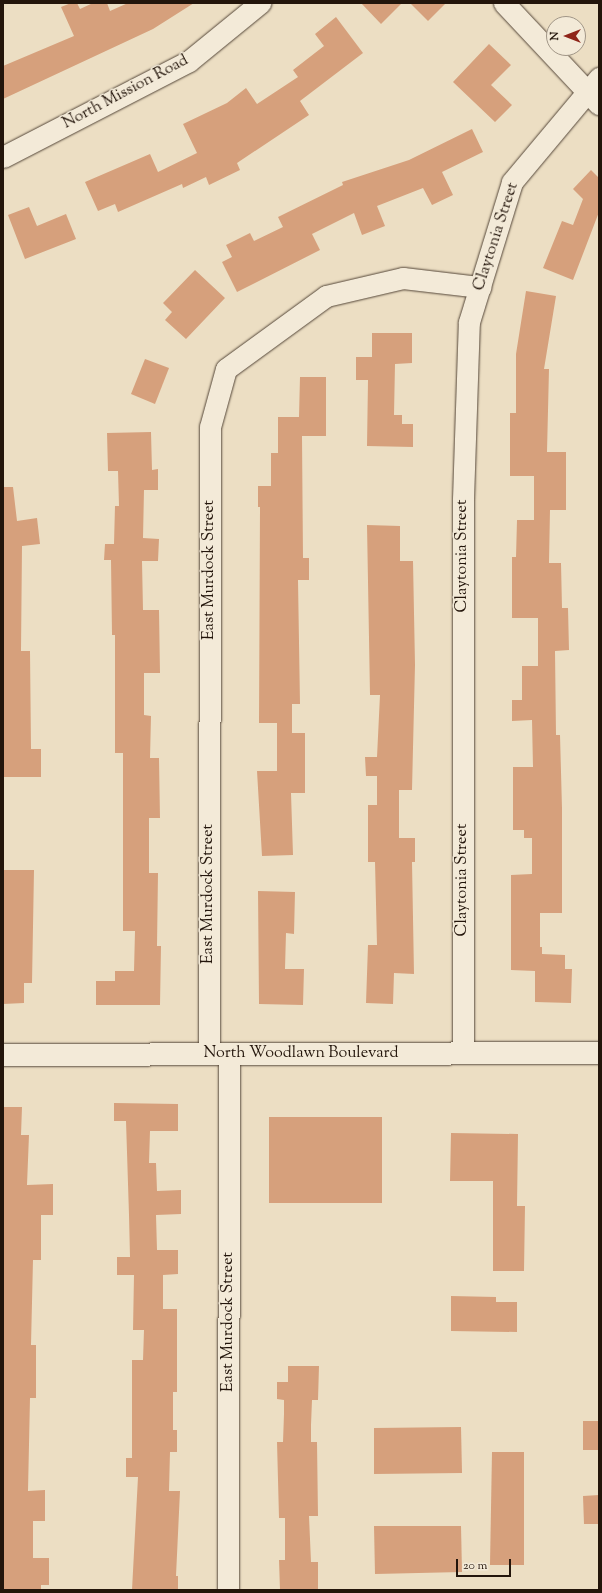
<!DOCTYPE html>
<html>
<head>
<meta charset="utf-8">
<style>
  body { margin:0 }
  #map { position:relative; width:602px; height:1593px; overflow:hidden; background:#ecdec3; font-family:"Sorts Mill Goudy",serif }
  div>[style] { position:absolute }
  .building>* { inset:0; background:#d6a07c }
  .roads { filter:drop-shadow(0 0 1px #554739) drop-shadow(0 0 1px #554739) }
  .minor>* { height:21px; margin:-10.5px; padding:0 10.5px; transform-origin:10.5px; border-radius:10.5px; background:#f3ead8 }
  .secondary>* { height:22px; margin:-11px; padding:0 11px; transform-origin:11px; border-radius:11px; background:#f3ead8 }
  span { translate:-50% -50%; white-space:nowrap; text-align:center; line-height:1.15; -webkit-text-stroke:3px #f3ead8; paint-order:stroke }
  .street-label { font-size:16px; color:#23150b }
  .frame { position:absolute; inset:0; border:4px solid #23150b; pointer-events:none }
  .north { position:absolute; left:546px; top:16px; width:40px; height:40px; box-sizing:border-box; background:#f3ead8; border:1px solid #a09586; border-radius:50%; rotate:270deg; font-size:11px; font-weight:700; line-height:16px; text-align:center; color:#23150b }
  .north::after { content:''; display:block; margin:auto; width:14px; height:18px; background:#8f2418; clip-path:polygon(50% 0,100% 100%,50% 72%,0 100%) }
  .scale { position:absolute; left:456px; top:1559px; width:55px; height:18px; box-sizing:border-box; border:2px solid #23150b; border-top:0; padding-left:5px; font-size:12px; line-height:14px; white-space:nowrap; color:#23150b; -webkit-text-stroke:3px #f3ead8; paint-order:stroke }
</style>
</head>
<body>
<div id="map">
  <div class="building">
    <i style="clip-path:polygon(71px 3px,77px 3px,80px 9px,93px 3px,107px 3px,110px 11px,128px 3px,194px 3px,153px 29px,3px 99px,3px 66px,74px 36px,61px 7px)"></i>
    <i style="clip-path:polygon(361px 3px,402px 3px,381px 24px)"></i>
    <i style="clip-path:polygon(410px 3px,446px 3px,428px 21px)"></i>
    <i style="clip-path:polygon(336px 17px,363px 53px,300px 101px,309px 115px,237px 163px,240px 170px,209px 185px,206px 177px,183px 188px,182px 184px,118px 212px,115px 204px,98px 211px,85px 182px,150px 154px,158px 172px,197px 153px,183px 124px,227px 103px,246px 88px,257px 104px,298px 77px,293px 70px,324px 46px,315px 34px)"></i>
    <i style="clip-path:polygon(489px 44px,511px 65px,491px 85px,512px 105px,495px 122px,453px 82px)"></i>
    <i style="clip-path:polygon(472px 129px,483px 152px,442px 172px,453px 195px,432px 205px,423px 188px,377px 206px,385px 226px,362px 235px,354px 213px,312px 234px,320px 250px,237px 292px,222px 262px,232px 257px,226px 245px,250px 233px,254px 241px,283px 227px,278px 217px,343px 185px,342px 182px,409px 160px)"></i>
    <i style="clip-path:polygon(591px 170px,599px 178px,599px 212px,573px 280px,543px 268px,562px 221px,573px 225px,583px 199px,573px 189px)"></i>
    <i style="clip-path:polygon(29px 207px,37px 226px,66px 214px,76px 239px,25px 259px,8px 215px)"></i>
    <i style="clip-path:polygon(195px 270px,225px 298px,186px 339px,165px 320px,172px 312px,163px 303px)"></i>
    <i style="clip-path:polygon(526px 291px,556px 296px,544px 369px,549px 369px,547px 452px,566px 452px,566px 510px,550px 510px,549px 563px,561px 563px,562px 608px,568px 608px,569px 650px,555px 651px,556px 735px,560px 735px,562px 808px,562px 913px,540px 913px,540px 947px,542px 947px,542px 954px,565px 955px,565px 969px,572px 969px,571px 1003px,535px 1002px,535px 971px,511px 970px,511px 875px,532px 874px,532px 838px,524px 838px,524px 830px,513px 830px,513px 767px,533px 767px,532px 720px,512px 721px,512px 700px,522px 700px,522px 666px,538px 666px,538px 618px,512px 618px,512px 557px,516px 557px,517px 520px,534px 520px,534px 476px,510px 476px,510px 413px,516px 413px,516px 354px)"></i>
    <i style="clip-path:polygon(372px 333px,412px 333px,412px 363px,395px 364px,394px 415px,402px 415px,402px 424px,413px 424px,413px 447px,367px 446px,368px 380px,356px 380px,356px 357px,372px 357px)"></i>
    <i style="clip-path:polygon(145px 359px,169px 368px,155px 404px,131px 394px)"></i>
    <i style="clip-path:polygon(300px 377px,326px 377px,326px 436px,302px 436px,303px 558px,309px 558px,309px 580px,298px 580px,300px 704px,292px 704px,292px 733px,305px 733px,305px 793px,291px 793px,293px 855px,262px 856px,257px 771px,277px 771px,277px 723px,259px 723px,260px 507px,258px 507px,258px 486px,271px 486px,271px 453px,278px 453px,278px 417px,299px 417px)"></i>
    <i style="clip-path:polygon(151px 432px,152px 470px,158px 469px,158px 490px,144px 490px,143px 538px,159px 539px,158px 561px,142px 561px,143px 610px,159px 610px,160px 673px,144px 673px,144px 715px,151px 716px,150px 758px,159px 758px,160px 818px,149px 818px,149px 873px,158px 873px,157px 946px,161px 946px,160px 1005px,96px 1005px,96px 981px,115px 981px,115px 971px,134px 971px,135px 931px,123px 931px,123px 753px,115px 753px,115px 635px,112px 635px,111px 560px,104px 560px,105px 544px,114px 544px,115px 506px,119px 506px,118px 471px,108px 471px,107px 433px)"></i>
    <i style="clip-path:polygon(3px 487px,13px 487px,17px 521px,37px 518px,40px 544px,22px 546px,21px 651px,30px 651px,31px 749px,41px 749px,41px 777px,3px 777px)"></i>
    <i style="clip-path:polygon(367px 525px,400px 526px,400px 561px,413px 561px,415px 665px,412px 790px,399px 790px,399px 838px,415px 838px,415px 862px,412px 862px,414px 974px,394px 973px,393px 1004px,366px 1003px,368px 945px,377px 945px,375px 862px,368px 862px,368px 805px,377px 805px,377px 776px,366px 776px,365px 757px,377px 757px,380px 695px,370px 695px)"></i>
    <i style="clip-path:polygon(3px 870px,34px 870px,32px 983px,24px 983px,24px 1003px,3px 1004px)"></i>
    <i style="clip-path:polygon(258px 891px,295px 892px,294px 934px,286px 933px,285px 969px,304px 969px,303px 1005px,259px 1004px)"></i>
    <i style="clip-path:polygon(114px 1103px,178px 1104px,178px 1131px,150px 1131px,149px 1163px,156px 1163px,157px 1191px,181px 1190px,181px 1214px,156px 1215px,157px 1250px,178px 1250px,178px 1274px,163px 1275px,163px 1309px,177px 1309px,177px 1392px,173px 1392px,173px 1430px,177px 1430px,177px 1452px,170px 1452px,169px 1491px,180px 1491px,176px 1576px,178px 1576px,178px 1590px,132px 1590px,138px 1477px,126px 1477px,126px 1458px,132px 1458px,132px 1360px,143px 1360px,144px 1330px,133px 1330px,134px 1275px,117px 1275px,117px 1257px,130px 1257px,129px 1215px,126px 1121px,114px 1121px)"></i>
    <i style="clip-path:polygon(3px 1107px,22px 1107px,21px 1135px,29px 1135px,27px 1185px,53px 1184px,53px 1215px,41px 1215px,41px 1260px,33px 1260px,31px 1345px,36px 1345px,36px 1398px,30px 1398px,28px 1491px,45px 1490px,45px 1521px,33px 1521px,33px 1558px,49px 1558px,49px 1585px,41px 1585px,41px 1590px,3px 1590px)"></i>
    <i style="clip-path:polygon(269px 1117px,382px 1117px,382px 1203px,269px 1203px)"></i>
    <i style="clip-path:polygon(451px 1133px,518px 1134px,517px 1206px,525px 1206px,524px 1271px,493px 1271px,493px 1181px,450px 1181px)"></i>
    <i style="clip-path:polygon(451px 1296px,496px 1297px,496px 1302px,517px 1302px,517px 1332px,451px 1331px)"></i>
    <i style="clip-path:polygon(288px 1366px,319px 1366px,318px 1400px,312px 1400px,311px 1425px,311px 1442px,317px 1442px,318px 1516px,309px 1516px,311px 1562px,318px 1562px,318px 1590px,280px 1590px,279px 1560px,285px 1560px,285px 1518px,279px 1518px,277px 1442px,283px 1442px,284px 1414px,284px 1400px,277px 1399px,277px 1382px,288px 1382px)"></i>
    <i style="clip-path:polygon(583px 1421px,599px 1421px,599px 1450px,583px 1450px)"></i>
    <i style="clip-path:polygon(461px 1427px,462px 1473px,374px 1474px,374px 1428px)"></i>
    <i style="clip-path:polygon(492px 1452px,524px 1452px,524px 1565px,490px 1565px)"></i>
    <i style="clip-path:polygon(599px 1495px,599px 1524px,584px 1524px,583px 1496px)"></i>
    <i style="clip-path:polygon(374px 1526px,461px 1526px,462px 1572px,375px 1574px)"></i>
  </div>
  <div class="roads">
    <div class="minor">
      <i style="left:504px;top:3px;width:139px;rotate:46.8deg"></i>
      <i style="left:3px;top:157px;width:209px;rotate:-27.3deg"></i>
      <i style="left:189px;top:61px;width:92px;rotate:-39.2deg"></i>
      <i style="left:463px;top:1053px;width:554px;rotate:-90deg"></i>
      <i style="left:463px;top:499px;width:177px;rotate:-88.1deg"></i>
      <i style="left:469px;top:322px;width:146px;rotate:-72.9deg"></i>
      <i style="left:512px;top:182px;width:136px;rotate:-50.1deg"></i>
      <i style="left:209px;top:1054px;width:627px;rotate:-89.91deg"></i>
      <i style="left:210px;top:427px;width:60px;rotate:-74.6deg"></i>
      <i style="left:226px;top:369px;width:124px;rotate:-36.1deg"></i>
      <i style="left:326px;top:296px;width:79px;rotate:-13.2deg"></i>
      <i style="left:403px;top:278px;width:78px;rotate:6.7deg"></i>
      <i style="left:228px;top:1590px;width:536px;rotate:-89.89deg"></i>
    </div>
    <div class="secondary">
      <i style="left:3px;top:1055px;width:596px;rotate:-0.19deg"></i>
    </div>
  </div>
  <div class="street-label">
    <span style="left:126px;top:93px;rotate:-28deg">North Mission Road</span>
    <span style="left:497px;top:237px;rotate:-72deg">Claytonia Street</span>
    <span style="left:463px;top:556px;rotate:-90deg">Claytonia Street</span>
    <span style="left:210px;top:570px;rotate:-90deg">East Murdock Street</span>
    <span style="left:463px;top:880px;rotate:-90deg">Claytonia Street</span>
    <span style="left:209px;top:894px;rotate:-90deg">East Murdock Street</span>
    <span style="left:301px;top:1054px">North Woodlawn Boulevard</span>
    <span style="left:229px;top:1322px;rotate:-90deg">East Murdock Street</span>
  </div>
  <div class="frame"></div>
  <div class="north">N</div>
  <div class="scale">20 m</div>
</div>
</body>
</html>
